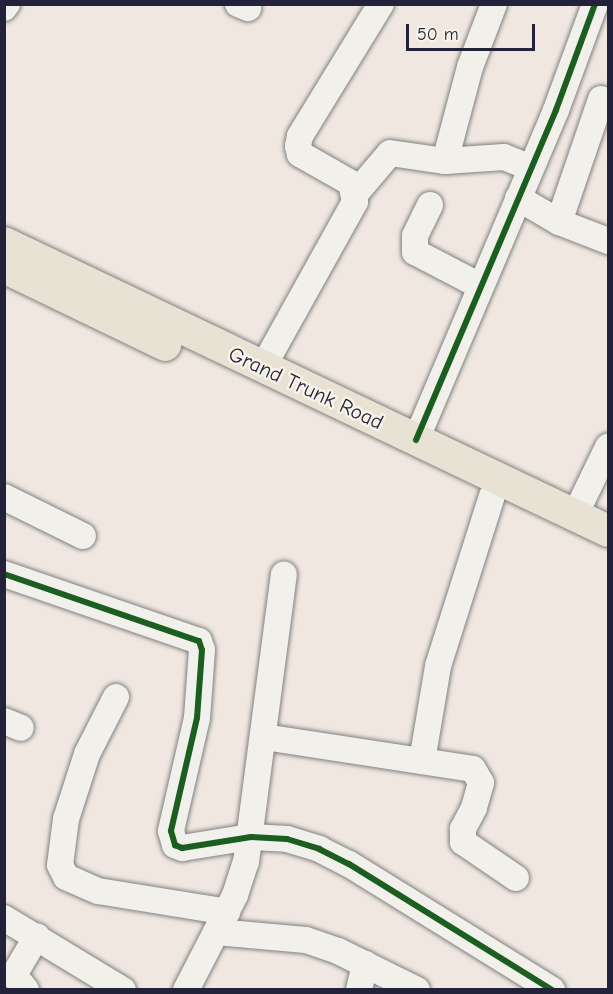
<!DOCTYPE html>
<html>
<head>
<meta charset="utf-8">
<style>
  body { margin:0 }
  #map { position:relative; width:613px; height:994px; overflow:hidden; background:#f0e8e0; font-family:"Comic Neue",sans-serif }
  div>[style] { position:absolute }
  .roads { filter:drop-shadow(0 0 2px #838081) drop-shadow(0 0 2px #838081) }
  .minor>* { height:26px; margin:-13px; padding:0 13px; transform-origin:13px; border-radius:13px; background:#f2f0eb }
  .major>* { height:32px; margin:-16px; padding:0 16px; transform-origin:16px; border-radius:16px; background:#e7e2d3 }
  .cycleway>* { height:6px; margin:-3px; padding:0 3px; transform-origin:3px; border-radius:3px; background:#1b5e20 }
  span { translate:-50% -50%; white-space:nowrap; text-align:center; line-height:1.15; -webkit-text-stroke:5px #f7f3e8; paint-order:stroke }
  .street-label { font-size:21px; color:#22223b }
  .frame { position:absolute; inset:0; border:6px solid #22223b; pointer-events:none }
  .scale { position:absolute; left:406px; top:24px; width:129px; height:27px; box-sizing:border-box; border:3px solid #22223b; border-top:0; padding-left:8px; font-size:18px; line-height:21px; white-space:nowrap; color:#22223b; -webkit-text-stroke:4px #f7f3e8; paint-order:stroke }
</style>
</head>
<body>
<div id="map">
  <div class="roads">
    <div class="minor">
      <i style="left:238px;top:4px;width:11px;rotate:22deg"></i>
      <i style="left:4px;top:8px;width:5px;rotate:-53deg"></i>
      <i style="left:445px;top:161px;width:97px;rotate:-75.1deg"></i>
      <i style="left:470px;top:67px;width:67px;rotate:-69.1deg"></i>
      <i style="left:356px;top:193px;width:52px;rotate:-49.6deg"></i>
      <i style="left:390px;top:153px;width:56px;rotate:8.3deg"></i>
      <i style="left:445px;top:161px;width:59px;rotate:-3.9deg"></i>
      <i style="left:504px;top:157px;width:29px;rotate:22deg"></i>
      <i style="left:518px;top:198px;width:48px;rotate:30.3deg"></i>
      <i style="left:559px;top:222px;width:53px;rotate:21.2deg"></i>
      <i style="left:430px;top:205px;width:34px;rotate:116deg"></i>
      <i style="left:415px;top:236px;width:16px;rotate:90deg"></i>
      <i style="left:415px;top:252px;width:73px;rotate:27.6deg"></i>
      <i style="left:559px;top:222px;width:130px;rotate:-71.1deg"></i>
      <i style="left:263px;top:367px;width:189px;rotate:-60.9deg"></i>
      <i style="left:355px;top:202px;width:19px;rotate:-102deg"></i>
      <i style="left:351px;top:183px;width:59px;rotate:-150.4deg"></i>
      <i style="left:300px;top:154px;width:8px;rotate:-104deg"></i>
      <i style="left:298px;top:146px;width:10px;rotate:-79deg"></i>
      <i style="left:300px;top:136px;width:155px;rotate:-58.5deg"></i>
      <i style="left:416px;top:440px;width:358px;rotate:-67deg"></i>
      <i style="left:556px;top:110px;width:113px;rotate:-69.8deg"></i>
      <i style="left:4px;top:497px;width:88px;rotate:26.3deg"></i>
      <i style="left:575px;top:515px;width:76px;rotate:-64.1deg"></i>
      <i style="left:4px;top:574px;width:206px;rotate:19deg"></i>
      <i style="left:199px;top:641px;width:9px;rotate:72deg"></i>
      <i style="left:202px;top:650px;width:68px;rotate:94.2deg"></i>
      <i style="left:197px;top:718px;width:116px;rotate:103deg"></i>
      <i style="left:171px;top:831px;width:15px;rotate:74deg"></i>
      <i style="left:175px;top:845px;width:8px;rotate:23deg"></i>
      <i style="left:182px;top:848px;width:70px;rotate:-9.1deg"></i>
      <i style="left:251px;top:837px;width:36px;rotate:3deg"></i>
      <i style="left:287px;top:839px;width:34px;rotate:17deg"></i>
      <i style="left:319px;top:849px;width:34px;rotate:27deg"></i>
      <i style="left:349px;top:864px;width:239px;rotate:31.8deg"></i>
      <i style="left:116px;top:697px;width:64px;rotate:117deg"></i>
      <i style="left:87px;top:754px;width:68px;rotate:107.9deg"></i>
      <i style="left:66px;top:819px;width:46px;rotate:97.4deg"></i>
      <i style="left:60px;top:865px;width:13px;rotate:63deg"></i>
      <i style="left:66px;top:877px;width:35px;rotate:24deg"></i>
      <i style="left:98px;top:891px;width:131px;rotate:9.2deg"></i>
      <i style="left:4px;top:721px;width:18px;rotate:22deg"></i>
      <i style="left:264px;top:737px;width:211px;rotate:8.7deg"></i>
      <i style="left:473px;top:769px;width:16px;rotate:60deg"></i>
      <i style="left:481px;top:783px;width:26px;rotate:106deg"></i>
      <i style="left:474px;top:808px;width:24px;rotate:118deg"></i>
      <i style="left:463px;top:829px;width:13px;rotate:90deg"></i>
      <i style="left:463px;top:842px;width:64px;rotate:34.2deg"></i>
      <i style="left:422px;top:761px;width:96px;rotate:-80.4deg"></i>
      <i style="left:438px;top:666px;width:178px;rotate:-72.4deg"></i>
      <i style="left:4px;top:918px;width:139px;rotate:31.2deg"></i>
      <i style="left:216px;top:932px;width:90px;rotate:5.1deg"></i>
      <i style="left:306px;top:940px;width:34px;rotate:19deg"></i>
      <i style="left:338px;top:951px;width:88px;rotate:26.3deg"></i>
      <i style="left:26px;top:990px;width:19px;rotate:-129deg"></i>
      <i style="left:14px;top:975px;width:45px;rotate:-59.5deg"></i>
      <i style="left:186px;top:990px;width:107px;rotate:-62.7deg"></i>
      <i style="left:235px;top:895px;width:35px;rotate:-72deg"></i>
      <i style="left:246px;top:862px;width:290px;rotate:-82.5deg"></i>
      <i style="left:359px;top:990px;width:27px;rotate:-77deg"></i>
    </div>
    <div class="major">
      <i style="left:4px;top:243px;width:669px;rotate:25.49deg"></i>
      <i style="left:4px;top:267px;width:179px;rotate:25.8deg"></i>
    </div>
  </div>
  <div class="cycleway">
    <i style="left:416px;top:440px;width:358px;rotate:-67deg"></i>
    <i style="left:556px;top:110px;width:113px;rotate:-69.8deg"></i>
    <i style="left:4px;top:574px;width:206px;rotate:19deg"></i>
    <i style="left:199px;top:641px;width:9px;rotate:72deg"></i>
    <i style="left:202px;top:650px;width:68px;rotate:94.2deg"></i>
    <i style="left:197px;top:718px;width:116px;rotate:103deg"></i>
    <i style="left:171px;top:831px;width:15px;rotate:74deg"></i>
    <i style="left:175px;top:845px;width:8px;rotate:23deg"></i>
    <i style="left:182px;top:848px;width:70px;rotate:-9.1deg"></i>
    <i style="left:251px;top:837px;width:36px;rotate:3deg"></i>
    <i style="left:287px;top:839px;width:34px;rotate:17deg"></i>
    <i style="left:319px;top:849px;width:34px;rotate:27deg"></i>
    <i style="left:349px;top:864px;width:239px;rotate:31.8deg"></i>
  </div>
  <div class="street-label">
    <span style="left:306px;top:388px;rotate:25deg">Grand Trunk Road</span>
  </div>
  <div class="frame"></div>
  <div class="scale">50 m</div>
</div>
</body>
</html>
